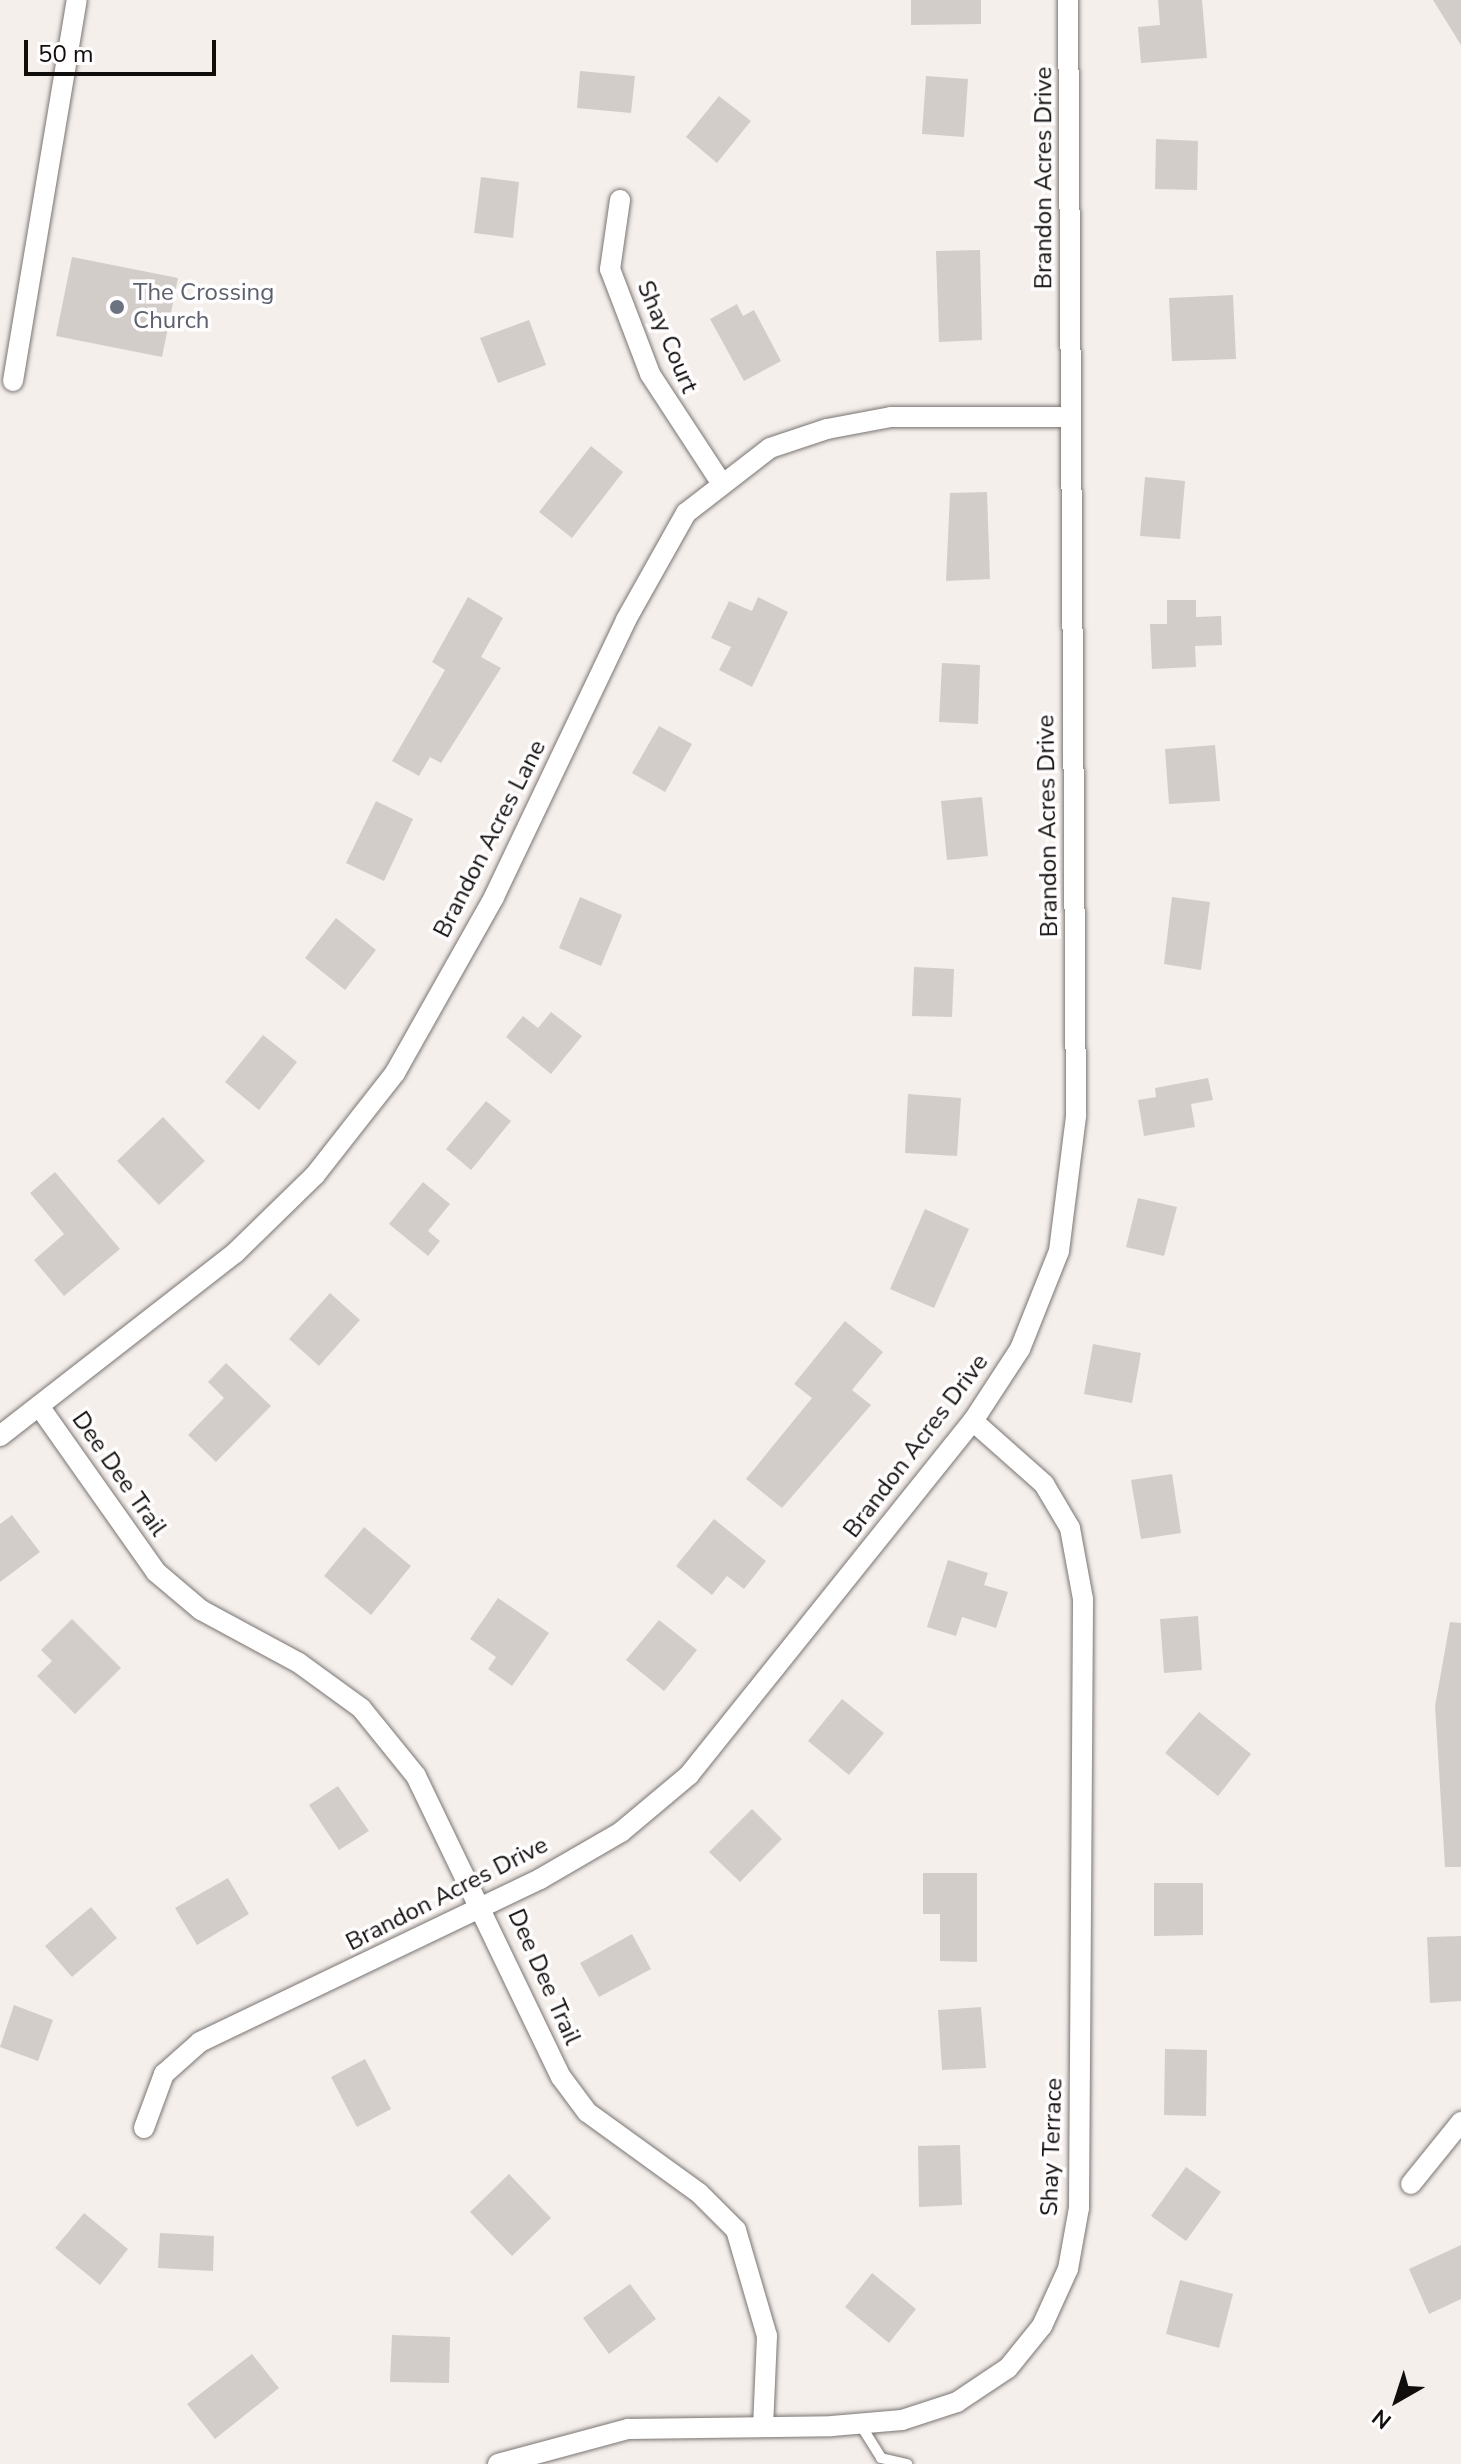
<!DOCTYPE html>
<html>
<head>
<meta charset="utf-8">
<style>
  body { margin:0 }
  #map { position:relative; width:1461px; height:2464px; overflow:hidden; background:#f5efec; font-family:"Nunito Sans",sans-serif }
  div>[style] { position:absolute }
  .building>* { inset:0; background:#d3cdca }
  .roads { filter:drop-shadow(0 0 2px #7a7572) drop-shadow(0 0 2px #7a7572) }
  .lane>* { height:10px; margin:-5px; padding:0 5px; transform-origin:5px; border-radius:5px; background:#fff }
  .street>* { height:20px; margin:-10px; padding:0 10px; transform-origin:10px; border-radius:10px; background:#fff }
  .dots>* { width:22px; height:22px; translate:-50% -50%; box-sizing:border-box; border:4px solid #fffdfd; border-radius:50% }
  span { translate:-50% -50%; white-space:nowrap; text-align:center; line-height:1.15; -webkit-text-stroke:7px #fffdfd; paint-order:stroke }
  .street-label { font-size:24px; color:#100e0d }
  .worship-label { font-size:24px; color:#5b616d }
  .left { translate:0 -50%; text-align:left }
  .north { position:absolute; left:1357px; top:2360px; width:80px; height:80px; -webkit-text-stroke:6px #fffdfd; paint-order:stroke; rotate:219deg; font-size:22px; font-weight:700; line-height:32px; text-align:center; color:#100e0d }
  .north::after { content:''; display:block; margin:auto; width:28px; height:36px; background:#100e0d; clip-path:polygon(50% 0,100% 100%,50% 72%,0 100%) }
  .scale { position:absolute; left:24px; top:40px; width:192px; height:36px; box-sizing:border-box; border:4px solid #100e0d; border-top:0; padding-left:10px; font-size:24px; line-height:28px; white-space:nowrap; color:#100e0d; -webkit-text-stroke:6px #fffdfd; paint-order:stroke }
</style>
</head>
<body>
<div id="map">
  <div class="building">
    <i style="clip-path:polygon(911px 0,981px 0,981px 24px,911px 25px)"></i>
    <i style="clip-path:polygon(1158px 0,1202px 0,1207px 58px,1141px 63px,1138px 27px,1160px 25px)"></i>
    <i style="clip-path:polygon(1433px 0,1461px 0,1461px 45px)"></i>
    <i style="clip-path:polygon(580px 71px,635px 76px,631px 113px,577px 108px)"></i>
    <i style="clip-path:polygon(926px 76px,968px 79px,964px 137px,922px 134px)"></i>
    <i style="clip-path:polygon(719px 96px,751px 121px,717px 163px,686px 137px)"></i>
    <i style="clip-path:polygon(1156px 139px,1198px 141px,1197px 190px,1155px 189px)"></i>
    <i style="clip-path:polygon(481px 177px,519px 182px,513px 238px,474px 233px)"></i>
    <i style="clip-path:polygon(980px 250px,982px 340px,939px 342px,936px 251px)"></i>
    <i style="clip-path:polygon(72px 257px,178px 278px,162px 357px,56px 336px)"></i>
    <i style="clip-path:polygon(1233px 295px,1236px 359px,1172px 361px,1169px 298px)"></i>
    <i style="clip-path:polygon(737px 304px,743px 316px,754px 310px,781px 361px,744px 381px,710px 319px)"></i>
    <i style="clip-path:polygon(529px 320px,546px 365px,498px 383px,480px 338px)"></i>
    <i style="clip-path:polygon(591px 446px,623px 472px,572px 538px,539px 512px)"></i>
    <i style="clip-path:polygon(1145px 477px,1185px 481px,1180px 539px,1140px 536px)"></i>
    <i style="clip-path:polygon(987px 492px,990px 579px,946px 581px,950px 493px)"></i>
    <i style="clip-path:polygon(468px 597px,503px 618px,481px 657px,501px 668px,441px 763px,430px 757px,419px 776px,392px 761px,445px 670px,432px 662px)"></i>
    <i style="clip-path:polygon(758px 597px,788px 612px,752px 687px,719px 670px,731px 647px,711px 638px,729px 601px,752px 611px)"></i>
    <i style="clip-path:polygon(1167px 600px,1196px 600px,1196px 617px,1221px 616px,1222px 645px,1195px 646px,1196px 667px,1152px 669px,1150px 624px,1167px 624px)"></i>
    <i style="clip-path:polygon(942px 663px,980px 665px,978px 724px,939px 722px)"></i>
    <i style="clip-path:polygon(659px 726px,692px 744px,665px 792px,632px 773px)"></i>
    <i style="clip-path:polygon(1215px 745px,1220px 801px,1169px 804px,1165px 749px)"></i>
    <i style="clip-path:polygon(982px 797px,988px 856px,947px 860px,941px 801px)"></i>
    <i style="clip-path:polygon(376px 801px,413px 819px,384px 881px,346px 863px)"></i>
    <i style="clip-path:polygon(580px 897px,622px 915px,601px 966px,559px 948px)"></i>
    <i style="clip-path:polygon(1172px 897px,1210px 902px,1201px 970px,1164px 964px)"></i>
    <i style="clip-path:polygon(336px 918px,376px 950px,345px 990px,305px 958px)"></i>
    <i style="clip-path:polygon(914px 967px,954px 969px,952px 1017px,912px 1016px)"></i>
    <i style="clip-path:polygon(551px 1012px,582px 1036px,551px 1074px,506px 1037px,523px 1016px,538px 1028px)"></i>
    <i style="clip-path:polygon(263px 1035px,297px 1062px,259px 1110px,225px 1082px)"></i>
    <i style="clip-path:polygon(1208px 1078px,1213px 1100px,1191px 1104px,1195px 1127px,1144px 1136px,1138px 1100px,1156px 1097px,1155px 1088px)"></i>
    <i style="clip-path:polygon(908px 1094px,961px 1098px,957px 1156px,905px 1153px)"></i>
    <i style="clip-path:polygon(486px 1101px,511px 1121px,471px 1170px,446px 1149px)"></i>
    <i style="clip-path:polygon(163px 1117px,205px 1161px,159px 1205px,117px 1161px)"></i>
    <i style="clip-path:polygon(55px 1172px,120px 1249px,64px 1296px,34px 1260px,64px 1234px,30px 1193px)"></i>
    <i style="clip-path:polygon(423px 1182px,450px 1204px,428px 1231px,440px 1241px,428px 1256px,389px 1224px)"></i>
    <i style="clip-path:polygon(1138px 1198px,1177px 1207px,1164px 1256px,1126px 1247px)"></i>
    <i style="clip-path:polygon(925px 1209px,969px 1229px,934px 1308px,890px 1289px)"></i>
    <i style="clip-path:polygon(330px 1293px,360px 1320px,319px 1366px,289px 1339px)"></i>
    <i style="clip-path:polygon(845px 1321px,883px 1352px,852px 1390px,871px 1405px,782px 1508px,746px 1479px,812px 1398px,794px 1384px)"></i>
    <i style="clip-path:polygon(1093px 1344px,1141px 1353px,1132px 1403px,1084px 1394px)"></i>
    <i style="clip-path:polygon(226px 1363px,271px 1406px,216px 1462px,188px 1435px,224px 1398px,208px 1382px)"></i>
    <i style="clip-path:polygon(1172px 1474px,1181px 1533px,1141px 1539px,1131px 1480px)"></i>
    <i style="clip-path:polygon(12px 1515px,40px 1552px,0 1582px,0 1524px)"></i>
    <i style="clip-path:polygon(714px 1519px,766px 1561px,744px 1589px,727px 1576px,712px 1595px,676px 1566px)"></i>
    <i style="clip-path:polygon(364px 1527px,411px 1566px,371px 1615px,324px 1576px)"></i>
    <i style="clip-path:polygon(948px 1560px,988px 1573px,984px 1585px,1008px 1592px,996px 1628px,962px 1617px,956px 1636px,927px 1627px)"></i>
    <i style="clip-path:polygon(498px 1598px,549px 1633px,512px 1686px,488px 1669px,496px 1657px,470px 1639px)"></i>
    <i style="clip-path:polygon(1198px 1616px,1202px 1670px,1164px 1673px,1160px 1619px)"></i>
    <i style="clip-path:polygon(72px 1619px,121px 1668px,75px 1714px,37px 1676px,52px 1661px,41px 1650px)"></i>
    <i style="clip-path:polygon(659px 1620px,697px 1650px,664px 1691px,626px 1660px)"></i>
    <i style="clip-path:polygon(1450px 1622px,1461px 1623px,1461px 1867px,1445px 1867px,1435px 1706px)"></i>
    <i style="clip-path:polygon(842px 1699px,884px 1733px,849px 1775px,808px 1741px)"></i>
    <i style="clip-path:polygon(1199px 1712px,1251px 1754px,1218px 1796px,1165px 1753px)"></i>
    <i style="clip-path:polygon(338px 1786px,369px 1831px,339px 1850px,309px 1805px)"></i>
    <i style="clip-path:polygon(752px 1809px,782px 1839px,740px 1882px,709px 1852px)"></i>
    <i style="clip-path:polygon(923px 1873px,977px 1873px,977px 1962px,940px 1961px,940px 1914px,923px 1914px)"></i>
    <i style="clip-path:polygon(228px 1878px,249px 1914px,197px 1945px,175px 1908px)"></i>
    <i style="clip-path:polygon(1154px 1883px,1203px 1883px,1203px 1935px,1154px 1936px)"></i>
    <i style="clip-path:polygon(91px 1907px,117px 1938px,72px 1977px,45px 1946px)"></i>
    <i style="clip-path:polygon(632px 1934px,651px 1969px,599px 1997px,580px 1963px)"></i>
    <i style="clip-path:polygon(1461px 1936px,1461px 2001px,1430px 2003px,1427px 1937px)"></i>
    <i style="clip-path:polygon(14px 2005px,53px 2020px,38px 2061px,0 2047px)"></i>
    <i style="clip-path:polygon(981px 2007px,986px 2068px,942px 2070px,938px 2010px)"></i>
    <i style="clip-path:polygon(1165px 2049px,1207px 2050px,1206px 2116px,1164px 2115px)"></i>
    <i style="clip-path:polygon(365px 2059px,391px 2109px,357px 2127px,331px 2077px)"></i>
    <i style="clip-path:polygon(960px 2145px,962px 2205px,919px 2207px,918px 2146px)"></i>
    <i style="clip-path:polygon(1186px 2167px,1221px 2192px,1186px 2241px,1151px 2216px)"></i>
    <i style="clip-path:polygon(509px 2174px,551px 2218px,512px 2256px,470px 2212px)"></i>
    <i style="clip-path:polygon(84px 2213px,128px 2249px,100px 2285px,55px 2248px)"></i>
    <i style="clip-path:polygon(160px 2233px,214px 2236px,213px 2271px,158px 2268px)"></i>
    <i style="clip-path:polygon(1461px 2245px,1461px 2299px,1429px 2314px,1409px 2269px)"></i>
    <i style="clip-path:polygon(872px 2273px,916px 2309px,889px 2343px,845px 2307px)"></i>
    <i style="clip-path:polygon(1180px 2280px,1233px 2294px,1219px 2348px,1166px 2334px)"></i>
    <i style="clip-path:polygon(630px 2284px,656px 2319px,609px 2354px,583px 2318px)"></i>
    <i style="clip-path:polygon(392px 2335px,450px 2337px,449px 2383px,390px 2382px)"></i>
    <i style="clip-path:polygon(252px 2354px,279px 2388px,215px 2439px,187px 2404px)"></i>
  </div>
  <div class="roads">
    <div class="lane">
      <i style="left:860px;top:2424px;width:40px;rotate:58deg"></i>
      <i style="left:881px;top:2458px;width:27px;rotate:13deg"></i>
    </div>
    <div class="street">
      <i style="left:620px;top:200px;width:70px;rotate:98.2deg"></i>
      <i style="left:610px;top:269px;width:112px;rotate:69.1deg"></i>
      <i style="left:650px;top:374px;width:128px;rotate:56.8deg"></i>
      <i style="left:13px;top:381px;width:386px;rotate:-80.5deg"></i>
      <i style="left:39px;top:1406px;width:203px;rotate:54.8deg"></i>
      <i style="left:156px;top:1572px;width:59px;rotate:40.2deg"></i>
      <i style="left:201px;top:1610px;width:111px;rotate:28.4deg"></i>
      <i style="left:299px;top:1663px;width:77px;rotate:36deg"></i>
      <i style="left:361px;top:1708px;width:87px;rotate:51deg"></i>
      <i style="left:416px;top:1776px;width:334px;rotate:64.3deg"></i>
      <i style="left:561px;top:2077px;width:44px;rotate:53.4deg"></i>
      <i style="left:587px;top:2112px;width:138px;rotate:35.9deg"></i>
      <i style="left:699px;top:2193px;width:52px;rotate:45deg"></i>
      <i style="left:736px;top:2230px;width:110px;rotate:73.7deg"></i>
      <i style="left:767px;top:2336px;width:90px;rotate:92.5deg"></i>
      <i style="left:0;top:1436px;width:298px;rotate:-37.9deg"></i>
      <i style="left:235px;top:1253px;width:112px;rotate:-44.3deg"></i>
      <i style="left:315px;top:1175px;width:130px;rotate:-51.9deg"></i>
      <i style="left:395px;top:1073px;width:202px;rotate:-60.6deg"></i>
      <i style="left:494px;top:897px;width:307px;rotate:-64.5deg"></i>
      <i style="left:626px;top:620px;width:123px;rotate:-60.7deg"></i>
      <i style="left:686px;top:513px;width:106px;rotate:-37.7deg"></i>
      <i style="left:770px;top:448px;width:60px;rotate:-18.4deg"></i>
      <i style="left:827px;top:429px;width:65px;rotate:-10.6deg"></i>
      <i style="left:891px;top:417px;width:180px"></i>
      <i style="left:144px;top:2128px;width:58px;rotate:-69.7deg"></i>
      <i style="left:164px;top:2074px;width:48px;rotate:-41.6deg"></i>
      <i style="left:200px;top:2042px;width:377px;rotate:-25.6deg"></i>
      <i style="left:540px;top:1879px;width:94px;rotate:-30.1deg"></i>
      <i style="left:621px;top:1832px;width:89px;rotate:-40deg"></i>
      <i style="left:689px;top:1775px;width:454px;rotate:-51.3deg"></i>
      <i style="left:973px;top:1421px;width:86px;rotate:-56.9deg"></i>
      <i style="left:1020px;top:1349px;width:105px;rotate:-68.3deg"></i>
      <i style="left:1059px;top:1251px;width:136px;rotate:-82.8deg"></i>
      <i style="left:1076px;top:1116px;width:1116px;rotate:-90.41deg"></i>
      <i style="left:1411px;top:2184px;width:80px;rotate:-51.1deg"></i>
      <i style="left:498px;top:2464px;width:135px;rotate:-15.1deg"></i>
      <i style="left:628px;top:2429px;width:204px;rotate:-0.8deg"></i>
      <i style="left:832px;top:2426px;width:70px;rotate:-4.9deg"></i>
      <i style="left:902px;top:2420px;width:58px;rotate:-18.1deg"></i>
      <i style="left:957px;top:2402px;width:61px;rotate:-33.7deg"></i>
      <i style="left:1008px;top:2368px;width:54px;rotate:-51deg"></i>
      <i style="left:1042px;top:2326px;width:63px;rotate:-65.5deg"></i>
      <i style="left:1068px;top:2269px;width:62px;rotate:-79.8deg"></i>
      <i style="left:1079px;top:2208px;width:609px;rotate:-89.62deg"></i>
      <i style="left:1083px;top:1599px;width:72px;rotate:-100.4deg"></i>
      <i style="left:1070px;top:1528px;width:51px;rotate:-120.6deg"></i>
      <i style="left:1044px;top:1484px;width:95px;rotate:-138.4deg"></i>
    </div>
  </div>
  <div class="dots">
    <i style="left:117px;top:307px;background:#6b7280"></i>
  </div>
  <div class="street-label">
    <span style="left:1044px;top:178px;rotate:-90deg">Brandon Acres Drive</span>
    <span style="left:667px;top:337px;rotate:67deg">Shay Court</span>
    <span style="left:1048px;top:826px;rotate:-91deg">Brandon Acres Drive</span>
    <span style="left:490px;top:839px;rotate:-63deg">Brandon Acres Lane</span>
    <span style="left:916px;top:1446px;rotate:-53deg">Brandon Acres Drive</span>
    <span style="left:119px;top:1474px;rotate:55deg">Dee Dee Trail</span>
    <span style="left:447px;top:1894px;rotate:-27deg">Brandon Acres Drive</span>
    <span style="left:544px;top:1977px;rotate:66deg">Dee Dee Trail</span>
    <span style="left:1052px;top:2147px;rotate:-88deg">Shay Terrace</span>
  </div>
  <div class="worship-label">
    <span class="left" style="left:133px;top:307px">The Crossing<br>Church</span>
  </div>
  <div class="north">N</div>
  <div class="scale">50 m</div>
</div>
</body>
</html>
